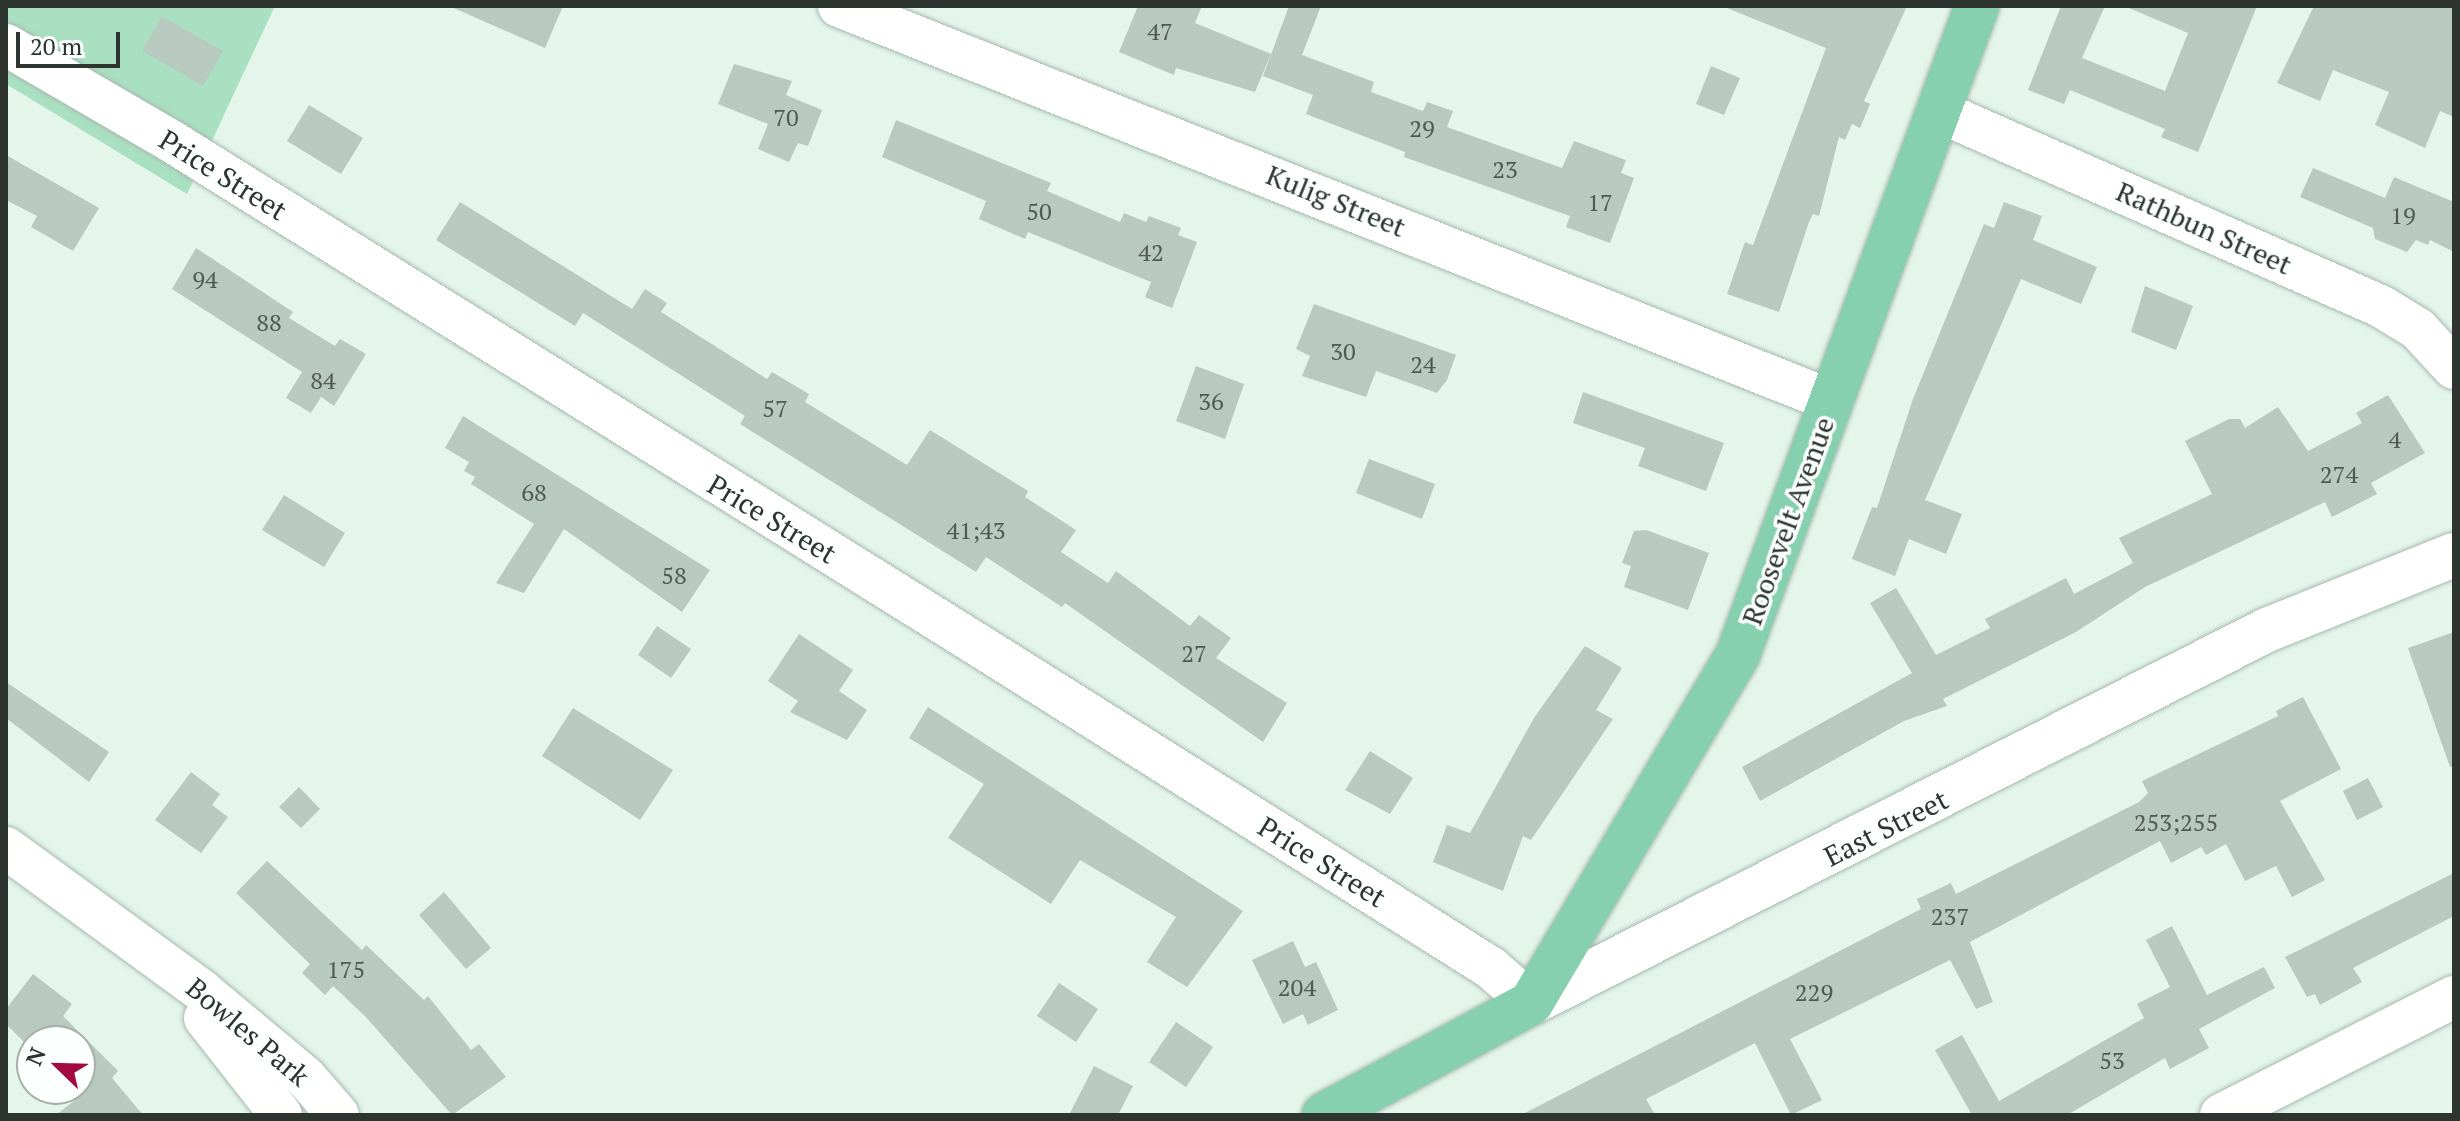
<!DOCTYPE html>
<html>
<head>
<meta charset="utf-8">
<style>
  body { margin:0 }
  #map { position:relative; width:2460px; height:1121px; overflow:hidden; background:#e4f6eb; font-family:"PT Serif",serif }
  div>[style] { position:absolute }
  .green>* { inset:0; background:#aae0c2 }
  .building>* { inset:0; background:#b8c9bf }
  .roads { filter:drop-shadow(0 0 2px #a8b9af) drop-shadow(0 0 2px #a8b9af) }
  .minor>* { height:42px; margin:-21px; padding:0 21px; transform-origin:21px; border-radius:21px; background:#fff }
  .secondary>* { height:44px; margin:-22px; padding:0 22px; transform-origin:22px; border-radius:22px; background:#fff }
  .primary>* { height:44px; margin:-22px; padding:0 22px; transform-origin:22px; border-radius:22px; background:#86cfaf }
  span { translate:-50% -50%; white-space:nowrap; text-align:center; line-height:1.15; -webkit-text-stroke:7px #fbfffd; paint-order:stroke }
  .number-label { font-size:24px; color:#505a54 }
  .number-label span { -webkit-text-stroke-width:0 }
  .street-label { font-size:28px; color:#2e3531 }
  .frame { position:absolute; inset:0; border:8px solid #2e3531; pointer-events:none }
  .north { position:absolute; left:16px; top:1025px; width:80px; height:80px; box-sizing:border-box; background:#fbfffd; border:2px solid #a9aeab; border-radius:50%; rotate:293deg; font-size:22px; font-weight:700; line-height:32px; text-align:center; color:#2e3531 }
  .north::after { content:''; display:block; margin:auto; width:28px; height:36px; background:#a30941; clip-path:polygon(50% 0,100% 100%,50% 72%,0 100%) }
  .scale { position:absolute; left:16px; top:32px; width:104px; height:36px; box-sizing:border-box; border:4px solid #2e3531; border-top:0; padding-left:10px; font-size:24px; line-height:28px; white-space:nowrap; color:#2e3531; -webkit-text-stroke:6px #fbfffd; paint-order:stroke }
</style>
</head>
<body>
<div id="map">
  <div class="green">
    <i style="clip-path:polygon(6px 6px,275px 6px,187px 194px,6px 84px)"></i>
  </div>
  <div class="building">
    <i style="clip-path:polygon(449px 6px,563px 6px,545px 48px)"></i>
    <i style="clip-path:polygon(1138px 6px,1202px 6px,1195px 23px,1271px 54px,1255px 92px,1176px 68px,1174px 75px,1119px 52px)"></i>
    <i style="clip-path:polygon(1289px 6px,1321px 6px,1302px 55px,1374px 82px,1371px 92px,1423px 111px,1427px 102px,1453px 111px,1447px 127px,1562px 168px,1574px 141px,1626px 160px,1621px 173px,1634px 178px,1610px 243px,1566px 227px,1570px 216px,1404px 157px,1405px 152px,1306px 114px,1313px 95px,1263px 76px)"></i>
    <i style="clip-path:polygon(1722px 6px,1907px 6px,1864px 101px,1870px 104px,1860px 128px,1852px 124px,1845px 140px,1839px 137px,1819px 216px,1813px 214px,1809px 222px,1779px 312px,1727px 294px,1745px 242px,1753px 245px,1826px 48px)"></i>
    <i style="clip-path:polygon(2061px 6px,2105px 6px,2082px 58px,2165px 91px,2188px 33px,2124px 6px,2257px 6px,2198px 152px,2161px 137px,2165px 129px,2070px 90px,2064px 104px,2028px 90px)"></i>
    <i style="clip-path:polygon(2314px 6px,2454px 6px,2454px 117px,2440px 111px,2425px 148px,2375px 125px,2389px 92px,2333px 70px,2320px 101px,2277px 83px)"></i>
    <i style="clip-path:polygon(162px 16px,223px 51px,203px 86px,142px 51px)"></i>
    <i style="clip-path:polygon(734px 64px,792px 81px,786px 95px,822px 110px,808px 146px,798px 143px,789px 162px,758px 149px,768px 124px,718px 104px)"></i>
    <i style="clip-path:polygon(1711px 66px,1740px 78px,1724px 115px,1696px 104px)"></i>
    <i style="clip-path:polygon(309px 105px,363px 138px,341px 174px,287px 141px)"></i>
    <i style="clip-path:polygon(896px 120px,1051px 183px,1047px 191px,1120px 222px,1124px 213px,1146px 222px,1149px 216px,1181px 228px,1178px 235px,1197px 242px,1172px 308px,1145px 297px,1151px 282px,1028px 232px,1025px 239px,979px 219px,986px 201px,882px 157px)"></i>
    <i style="clip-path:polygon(6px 155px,99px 208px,73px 251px,31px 227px,37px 216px,6px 200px)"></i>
    <i style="clip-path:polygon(2313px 168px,2385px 198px,2394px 177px,2454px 202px,2454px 252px,2430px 240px,2428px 245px,2416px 240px,2407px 252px,2375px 239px,2373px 228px,2300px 197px)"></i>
    <i style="clip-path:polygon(460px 202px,632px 309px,645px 289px,667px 303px,661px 312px,767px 379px,772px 372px,809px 394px,805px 402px,907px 465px,930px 430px,1028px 491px,1025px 497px,1076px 530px,1061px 552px,1108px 583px,1116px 571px,1190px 626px,1199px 615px,1231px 638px,1216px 658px,1287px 703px,1263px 742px,1065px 603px,1062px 607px,986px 557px,976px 572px,740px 424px,745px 416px,583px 313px,575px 326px,436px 240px)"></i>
    <i style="clip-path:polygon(2004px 202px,2042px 216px,2033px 240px,2097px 267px,2081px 304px,2021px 279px,1925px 500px,1962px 514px,1946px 554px,1909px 539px,1895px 576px,1852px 559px,1872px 507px,1877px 508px,1913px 399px,1984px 224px,1994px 228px)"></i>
    <i style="clip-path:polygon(196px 248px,293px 312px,289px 318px,335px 346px,340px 339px,366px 354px,334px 406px,321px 397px,311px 413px,286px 398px,302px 372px,172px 289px)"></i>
    <i style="clip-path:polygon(2145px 286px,2193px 306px,2176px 350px,2131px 332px)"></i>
    <i style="clip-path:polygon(1314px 304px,1456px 355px,1447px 380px,1437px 393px,1376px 371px,1366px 397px,1302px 376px,1310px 356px,1296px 349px)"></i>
    <i style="clip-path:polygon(1196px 366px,1244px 384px,1225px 439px,1176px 421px)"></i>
    <i style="clip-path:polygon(1583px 392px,1724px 443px,1706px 491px,1638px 466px,1645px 448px,1573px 423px)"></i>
    <i style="clip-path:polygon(2388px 395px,2425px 453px,2371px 483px,2377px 494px,2332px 517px,2325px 502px,2145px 587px,2076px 632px,1943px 699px,1947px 706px,1904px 721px,1760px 801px,1742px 767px,1912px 673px,1870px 603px,1896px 588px,1936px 655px,1990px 628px,1985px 619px,2066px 578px,2074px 594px,2133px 563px,2119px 538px,2212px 494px,2185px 441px,2229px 419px,2240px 419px,2245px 428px,2278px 407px,2308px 451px,2362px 423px,2356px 413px)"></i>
    <i style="clip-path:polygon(463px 416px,710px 570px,682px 612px,564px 529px,524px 593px,496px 583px,534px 524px,471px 484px,475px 477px,464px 471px,469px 462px,445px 448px)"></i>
    <i style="clip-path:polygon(1369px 459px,1435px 484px,1422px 519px,1356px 493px)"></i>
    <i style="clip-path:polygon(284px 495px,345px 533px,324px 567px,262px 530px)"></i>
    <i style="clip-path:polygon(1646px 530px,1709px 553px,1688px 610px,1624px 587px,1631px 566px,1622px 563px,1634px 531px)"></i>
    <i style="clip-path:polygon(657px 626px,691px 649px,671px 678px,638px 655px)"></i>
    <i style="clip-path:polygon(2454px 632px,2454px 766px,2450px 767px,2408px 648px)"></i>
    <i style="clip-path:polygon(799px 634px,853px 670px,839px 691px,867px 710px,847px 740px,790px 712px,798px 701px,768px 681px)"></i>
    <i style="clip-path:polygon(1585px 646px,1622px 668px,1596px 710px,1613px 719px,1531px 840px,1523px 836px,1503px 891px,1433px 862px,1447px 825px,1470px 833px,1534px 718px)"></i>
    <i style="clip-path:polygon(6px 682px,109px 752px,89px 782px,6px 718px)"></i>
    <i style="clip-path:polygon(2303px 697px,2341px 769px,2280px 801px,2325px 880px,2292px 897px,2276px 866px,2245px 881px,2226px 844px,2206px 855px,2201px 847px,2171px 863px,2160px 841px,1970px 942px,1993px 1002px,1976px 1009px,1950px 960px,1790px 1039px,1822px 1100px,1791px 1115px,1755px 1043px,1646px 1099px,1655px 1115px,1521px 1115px,1921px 909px,1917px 899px,1951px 883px,1956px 894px,2139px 802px,2148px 793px,2142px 781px,2278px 716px,2276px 711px)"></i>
    <i style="clip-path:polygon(928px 707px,1243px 911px,1187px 987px,1147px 962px,1176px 917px,1080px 860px,1051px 904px,948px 838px,984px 784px,909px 738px)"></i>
    <i style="clip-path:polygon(573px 708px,673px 770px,640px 820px,542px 756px)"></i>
    <i style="clip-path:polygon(1370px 751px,1413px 778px,1390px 814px,1345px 790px)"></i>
    <i style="clip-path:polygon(191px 772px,220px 794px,212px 805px,228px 817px,201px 853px,155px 820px)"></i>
    <i style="clip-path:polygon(2368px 778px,2383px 807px,2357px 820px,2343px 791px)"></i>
    <i style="clip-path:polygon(299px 787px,320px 809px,301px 828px,279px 807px)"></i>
    <i style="clip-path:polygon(267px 861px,362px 950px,366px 945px,424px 1000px,428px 996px,471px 1050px,479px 1044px,506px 1077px,452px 1115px,365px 1016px,333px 986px,325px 995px,302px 973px,310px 964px,236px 893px)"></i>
    <i style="clip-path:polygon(2454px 873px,2454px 916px,2353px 968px,2362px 982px,2320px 1005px,2315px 994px,2307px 997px,2285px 957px)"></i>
    <i style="clip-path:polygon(444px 892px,491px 948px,466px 969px,419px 915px)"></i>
    <i style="clip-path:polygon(2172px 926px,2207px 995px,2264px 967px,2275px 988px,2199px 1029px,2209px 1048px,2170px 1069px,2165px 1058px,2067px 1115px,1972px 1115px,1935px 1050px,1962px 1035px,1999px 1101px,2144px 1018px,2137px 1004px,2170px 987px,2146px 940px)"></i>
    <i style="clip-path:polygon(1293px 941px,1305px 967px,1316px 962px,1338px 1010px,1308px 1025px,1303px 1014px,1283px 1024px,1252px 960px)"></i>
    <i style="clip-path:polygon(33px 974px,72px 1004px,63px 1016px,118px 1071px,112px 1078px,143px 1115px,56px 1115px,79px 1097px,71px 1089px,80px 1089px,80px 1041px,32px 1041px,32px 1050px,6px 1024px,6px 1009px)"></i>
    <i style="clip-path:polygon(1059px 983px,1098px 1009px,1076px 1042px,1037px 1016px)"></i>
    <i style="clip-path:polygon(1176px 1022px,1213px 1047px,1186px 1087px,1149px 1062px)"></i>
    <i style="clip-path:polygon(1094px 1066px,1133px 1086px,1118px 1115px,1069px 1115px)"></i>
  </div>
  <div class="roads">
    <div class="minor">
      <i style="left:839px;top:6px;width:1069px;rotate:21.69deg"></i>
      <i style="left:6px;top:45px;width:191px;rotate:30.2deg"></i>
      <i style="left:171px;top:141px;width:976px;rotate:31.98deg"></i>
      <i style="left:999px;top:658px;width:582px;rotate:32.21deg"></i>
      <i style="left:1491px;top:968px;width:53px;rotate:41.2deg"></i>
      <i style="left:1938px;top:111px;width:485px;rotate:23.8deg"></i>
      <i style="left:2382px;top:307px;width:42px;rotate:31.4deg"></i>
      <i style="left:2418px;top:329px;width:53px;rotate:47.3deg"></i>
      <i style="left:6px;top:848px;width:243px;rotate:36.1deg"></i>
      <i style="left:202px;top:991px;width:134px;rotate:39.9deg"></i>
      <i style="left:305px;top:1077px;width:50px;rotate:49deg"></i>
      <i style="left:205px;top:1018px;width:123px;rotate:51.9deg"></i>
      <i style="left:2221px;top:1115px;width:261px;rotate:-26.9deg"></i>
    </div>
    <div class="secondary">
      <i style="left:1531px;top:1003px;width:825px;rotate:-26.88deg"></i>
      <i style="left:2267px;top:630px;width:201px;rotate:-21.9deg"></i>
    </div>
    <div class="primary">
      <i style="left:1324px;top:1115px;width:235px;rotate:-28.4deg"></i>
      <i style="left:1531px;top:1003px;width:406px;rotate:-59.3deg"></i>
      <i style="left:1738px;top:654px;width:691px;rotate:-69.75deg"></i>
    </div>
  </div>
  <div class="number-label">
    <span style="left:1160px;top:32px">47</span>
    <span style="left:786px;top:118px">70</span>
    <span style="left:1422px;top:129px">29</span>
    <span style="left:1505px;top:170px">23</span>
    <span style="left:1600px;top:203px">17</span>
    <span style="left:1039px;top:212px">50</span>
    <span style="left:2403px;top:216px">19</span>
    <span style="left:1151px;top:253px">42</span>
    <span style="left:205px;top:280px">94</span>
    <span style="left:269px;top:323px">88</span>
    <span style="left:1343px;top:352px">30</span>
    <span style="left:1423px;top:365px">24</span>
    <span style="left:323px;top:381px">84</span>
    <span style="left:1211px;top:402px">36</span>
    <span style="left:775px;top:409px">57</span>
    <span style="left:2395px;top:440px">4</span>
    <span style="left:2339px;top:475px">274</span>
    <span style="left:534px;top:493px">68</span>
    <span style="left:976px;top:531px">41;43</span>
    <span style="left:674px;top:576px">58</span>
    <span style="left:1194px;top:654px">27</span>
    <span style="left:2176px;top:823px">253;255</span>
    <span style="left:1950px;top:917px">237</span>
    <span style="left:346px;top:970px">175</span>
    <span style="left:1297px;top:988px">204</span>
    <span style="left:1814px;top:993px">229</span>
    <span style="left:2112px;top:1061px">53</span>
  </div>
  <div class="street-label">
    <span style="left:223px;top:175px;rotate:32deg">Price Street</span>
    <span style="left:1336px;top:201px;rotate:22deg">Kulig Street</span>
    <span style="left:2204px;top:228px;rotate:24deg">Rathbun Street</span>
    <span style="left:772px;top:519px;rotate:31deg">Price Street</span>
    <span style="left:1788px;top:521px;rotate:-70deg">Roosevelt Avenue</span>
    <span style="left:1886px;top:828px;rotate:-27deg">East Street</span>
    <span style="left:1322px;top:862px;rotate:32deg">Price Street</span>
    <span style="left:248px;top:1032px;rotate:40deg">Bowles Park</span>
  </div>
  <div class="frame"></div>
  <div class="north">N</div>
  <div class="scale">20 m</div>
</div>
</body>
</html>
